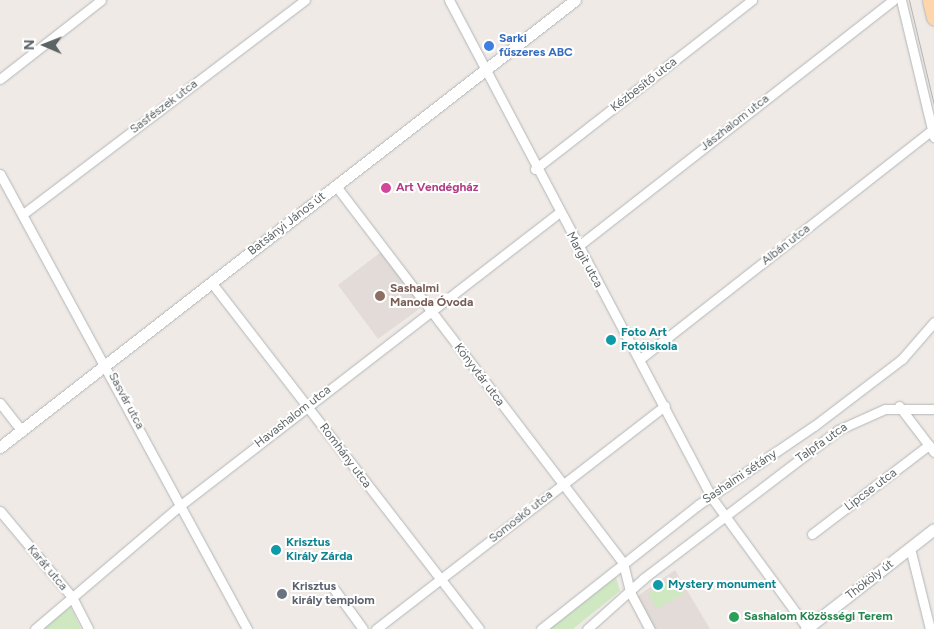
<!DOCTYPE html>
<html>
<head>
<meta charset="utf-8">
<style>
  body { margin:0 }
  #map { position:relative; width:934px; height:629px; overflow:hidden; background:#f0eae6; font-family:Figtree,sans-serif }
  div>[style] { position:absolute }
  .education>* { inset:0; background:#e2dbd7 }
  .green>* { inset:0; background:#cfe8c2 }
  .roads { filter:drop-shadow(0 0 1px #b1b6b8) drop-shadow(0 0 1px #b1b6b8) }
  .minor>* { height:9px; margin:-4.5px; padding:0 4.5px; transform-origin:4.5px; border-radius:4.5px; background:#fff }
  .tertiary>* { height:11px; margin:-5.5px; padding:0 5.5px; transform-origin:5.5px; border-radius:5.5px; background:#fff }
  .primary>* { height:15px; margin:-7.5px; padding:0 7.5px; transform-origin:7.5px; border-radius:7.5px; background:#ffd6ac }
  .tram>* { height:1px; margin:-0.5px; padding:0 0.5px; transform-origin:0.5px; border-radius:0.5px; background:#b2b3b4 }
  .dots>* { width:14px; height:14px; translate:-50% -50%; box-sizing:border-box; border:2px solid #fff; border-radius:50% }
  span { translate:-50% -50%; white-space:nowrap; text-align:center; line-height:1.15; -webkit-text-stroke:4px #fff; paint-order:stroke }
  .shop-label { font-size:12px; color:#366cbe; font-weight:700 }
  .left { translate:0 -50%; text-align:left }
  .street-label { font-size:12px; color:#5d6466 }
  .hotel-label { font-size:12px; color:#b23c85; font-weight:700 }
  .education-label { font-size:12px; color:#785e54; font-weight:700 }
  .culture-label { font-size:12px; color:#0d838f; font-weight:700 }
  .worship-label { font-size:12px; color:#5b616d; font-weight:700 }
  .leisure-label { font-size:12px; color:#27864d; font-weight:700 }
  .north { position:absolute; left:20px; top:20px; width:50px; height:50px; -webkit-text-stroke:4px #fff; paint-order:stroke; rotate:271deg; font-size:14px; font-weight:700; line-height:20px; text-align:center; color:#5d6466 }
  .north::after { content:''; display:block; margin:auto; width:18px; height:22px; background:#5d6466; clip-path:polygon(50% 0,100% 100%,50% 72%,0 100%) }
</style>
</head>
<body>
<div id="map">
  <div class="education">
    <i style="clip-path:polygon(381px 252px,422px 307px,378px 339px,338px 285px)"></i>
    <i style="clip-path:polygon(675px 570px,710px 629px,655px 629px,636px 597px)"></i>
  </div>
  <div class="green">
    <i style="clip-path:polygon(615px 574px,620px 591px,573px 629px,544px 629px)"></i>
    <i style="clip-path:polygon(676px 577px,685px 593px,657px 609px,648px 593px)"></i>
    <i style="clip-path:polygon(69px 603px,81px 629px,40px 629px)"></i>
  </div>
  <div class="roads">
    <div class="minor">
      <i style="left:449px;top:0;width:563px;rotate:62.16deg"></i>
      <i style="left:712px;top:498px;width:162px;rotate:53.8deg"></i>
      <i style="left:901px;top:0;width:141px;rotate:76.5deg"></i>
      <i style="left:0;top:79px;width:128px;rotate:-38deg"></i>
      <i style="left:535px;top:169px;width:275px;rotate:-37.9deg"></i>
      <i style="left:0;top:174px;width:518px;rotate:61.5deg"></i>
      <i style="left:336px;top:186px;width:474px;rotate:52.7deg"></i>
      <i style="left:623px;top:563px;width:32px;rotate:76deg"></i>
      <i style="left:631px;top:594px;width:40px;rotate:62deg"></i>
      <i style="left:23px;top:214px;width:354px;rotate:-37.2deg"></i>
      <i style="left:577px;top:247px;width:401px;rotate:-38deg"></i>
      <i style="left:211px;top:282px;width:438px;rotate:52.3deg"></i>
      <i style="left:640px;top:359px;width:371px;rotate:-38.1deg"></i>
      <i style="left:0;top:403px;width:36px;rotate:52deg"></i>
      <i style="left:899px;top:406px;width:58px;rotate:52.7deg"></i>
      <i style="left:0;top:511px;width:112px;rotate:50.1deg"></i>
      <i style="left:72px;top:597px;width:36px;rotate:63deg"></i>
      <i style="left:812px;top:534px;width:147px;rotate:-37.3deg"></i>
      <i style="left:910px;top:548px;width:83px;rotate:76.1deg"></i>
      <i style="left:334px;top:589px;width:49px;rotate:54.1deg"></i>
      <i style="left:35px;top:629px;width:193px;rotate:-40.4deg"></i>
      <i style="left:182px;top:504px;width:475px;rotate:-37.7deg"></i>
      <i style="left:376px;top:629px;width:365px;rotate:-37.7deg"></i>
      <i style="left:541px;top:629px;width:200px;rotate:-38.3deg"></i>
      <i style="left:698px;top:505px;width:140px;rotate:-34.3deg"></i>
      <i style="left:814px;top:426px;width:111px;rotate:-37.3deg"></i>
      <i style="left:902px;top:359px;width:49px;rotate:-49.1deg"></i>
      <i style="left:587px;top:629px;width:76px;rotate:-41.8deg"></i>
      <i style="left:644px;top:578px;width:244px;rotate:-37.3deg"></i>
      <i style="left:838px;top:430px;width:51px;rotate:-24.1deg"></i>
      <i style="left:885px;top:409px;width:49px"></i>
    </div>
    <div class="tertiary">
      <i style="left:0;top:447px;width:728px;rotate:-37.86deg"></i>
      <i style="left:806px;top:629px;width:162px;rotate:-38deg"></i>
    </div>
    <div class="primary">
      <i style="left:930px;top:0;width:18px;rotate:77deg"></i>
    </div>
  </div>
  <div class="tram">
    <i style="left:909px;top:0;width:108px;rotate:76.6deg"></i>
  </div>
  <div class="dots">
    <i style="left:489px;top:46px;background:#3f7fe0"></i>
    <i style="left:386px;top:188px;background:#d1479c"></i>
    <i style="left:380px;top:296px;background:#8d6e63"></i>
    <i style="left:611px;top:340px;background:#0f9aa8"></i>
    <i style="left:276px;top:550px;background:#0f9aa8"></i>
    <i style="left:658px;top:585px;background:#0f9aa8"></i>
    <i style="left:282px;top:594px;background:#6b7280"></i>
    <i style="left:734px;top:617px;background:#2e9e5b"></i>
  </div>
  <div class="shop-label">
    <span class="left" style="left:499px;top:46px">Sarki<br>fűszeres ABC</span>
  </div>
  <div class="street-label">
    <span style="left:644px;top:85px;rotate:-38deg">Kézbesítő utca</span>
    <span style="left:164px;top:107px;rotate:-37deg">Sasfészek utca</span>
    <span style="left:735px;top:123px;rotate:-38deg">Jászhalom utca</span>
    <span style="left:287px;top:224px;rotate:-38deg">Batsányi János út</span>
    <span style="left:786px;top:245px;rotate:-38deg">Albán utca</span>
    <span style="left:584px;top:260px;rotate:61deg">Margit utca</span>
    <span style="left:479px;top:375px;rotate:53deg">Könyvtár utca</span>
    <span style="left:126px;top:401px;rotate:62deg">Sasvár utca</span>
    <span style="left:293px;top:417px;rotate:-38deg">Havashalom utca</span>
    <span style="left:822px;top:443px;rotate:-35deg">Talpfa utca</span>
    <span style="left:345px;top:456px;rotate:53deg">Romhány utca</span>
    <span style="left:740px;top:477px;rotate:-34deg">Sashalmi sétány</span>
    <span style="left:871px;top:490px;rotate:-37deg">Lipcse utca</span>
    <span style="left:521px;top:517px;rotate:-38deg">Somoskő utca</span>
    <span style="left:47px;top:568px;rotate:50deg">Karát utca</span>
    <span style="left:870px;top:580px;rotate:-38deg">Thököly út</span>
  </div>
  <div class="hotel-label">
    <span class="left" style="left:396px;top:188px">Art Vendégház</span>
  </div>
  <div class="education-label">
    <span class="left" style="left:390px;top:296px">Sashalmi<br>Manoda Óvoda</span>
  </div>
  <div class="culture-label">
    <span class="left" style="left:621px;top:340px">Foto Art<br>Fotóiskola</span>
    <span class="left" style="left:286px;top:550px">Krisztus<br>Király Zárda</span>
    <span class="left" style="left:668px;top:585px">Mystery monument</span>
  </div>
  <div class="worship-label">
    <span class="left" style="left:292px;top:594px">Krisztus<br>király templom</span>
  </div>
  <div class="leisure-label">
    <span class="left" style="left:744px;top:617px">Sashalom Közösségi Terem</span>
  </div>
  <div class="north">N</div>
</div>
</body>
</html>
